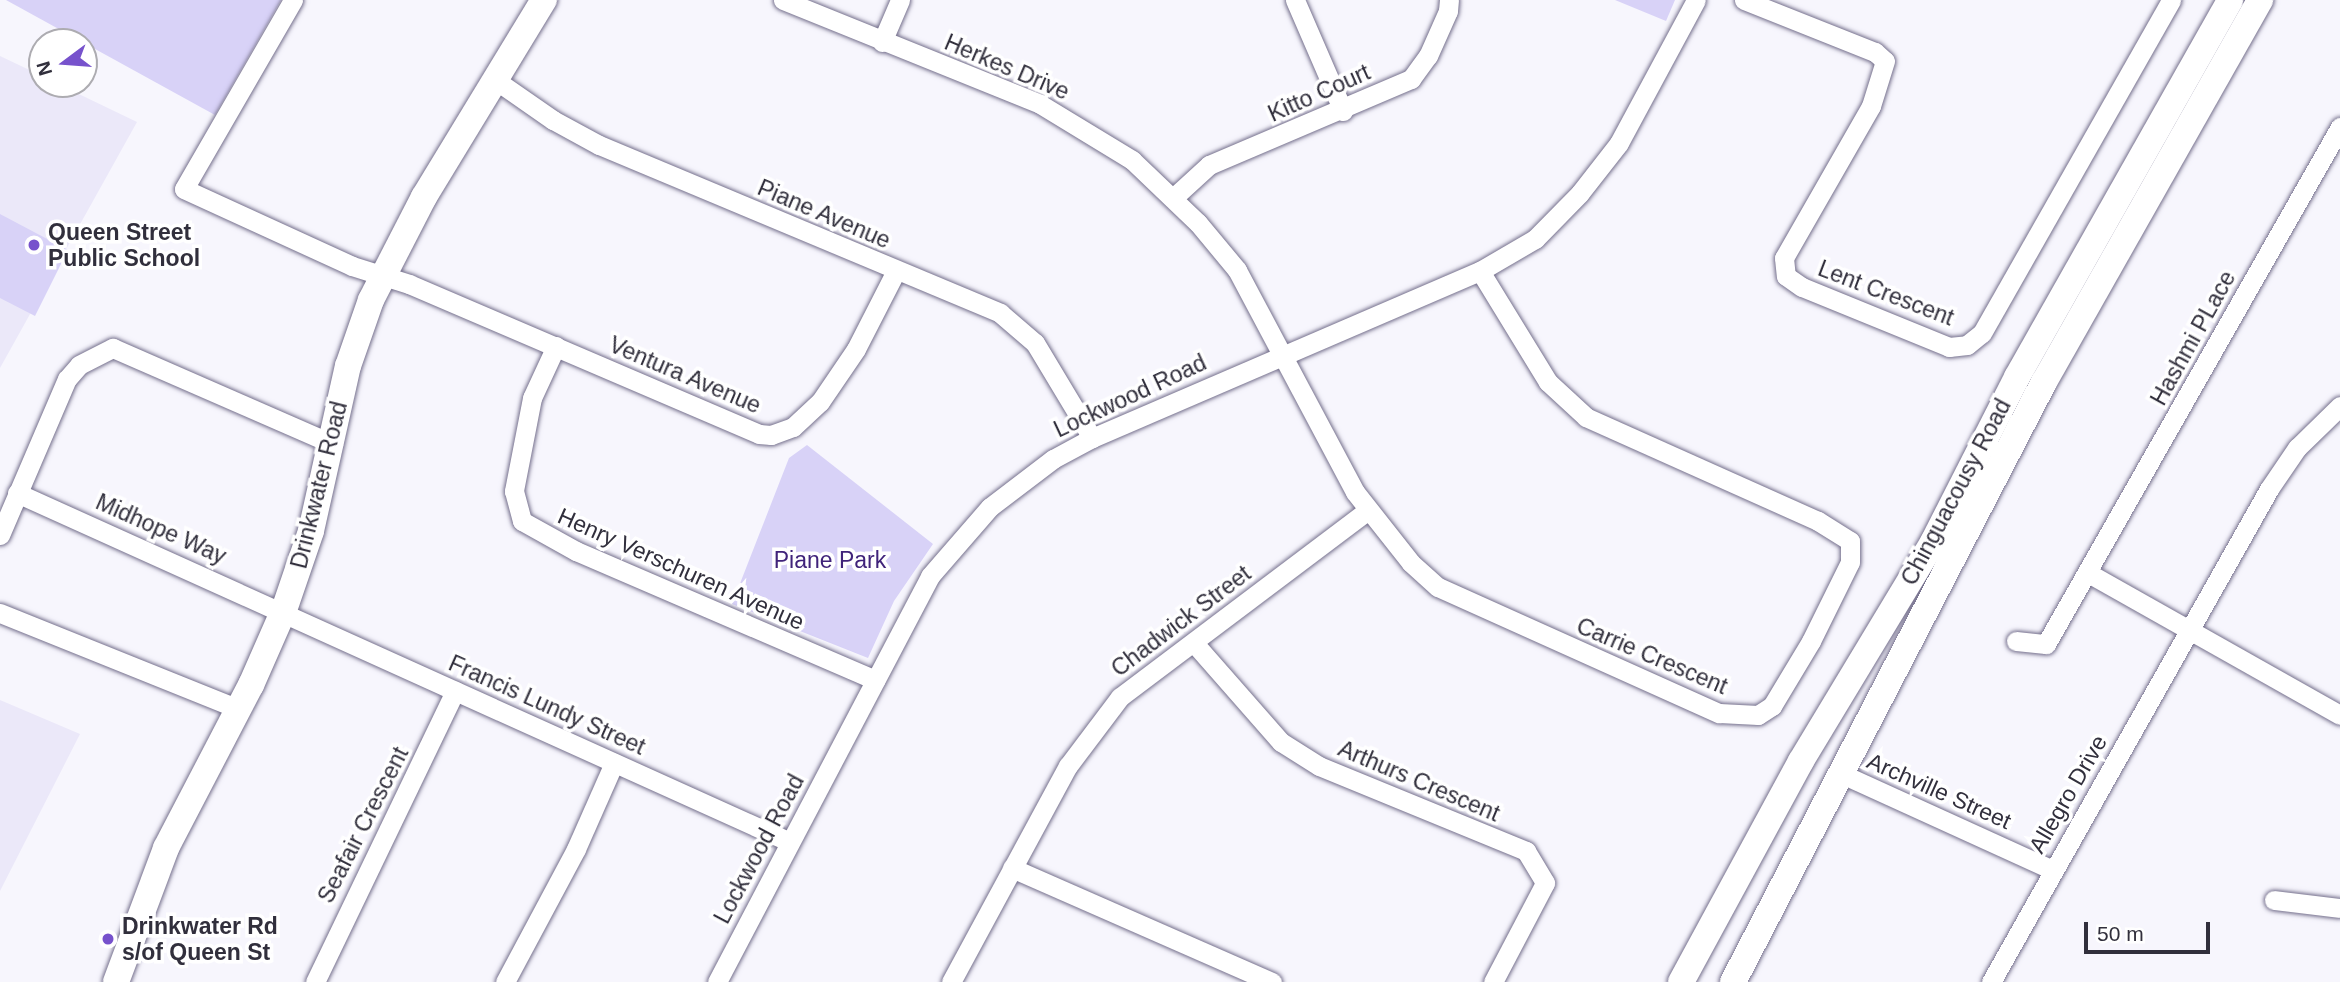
<!DOCTYPE html>
<html>
<head>
<meta charset="utf-8">
<style>
  body { margin:0 }
  #map { position:relative; width:2340px; height:982px; overflow:hidden; background:#f7f6fd; font-family:Arial,sans-serif }
  div>[style] { position:absolute }
  .built>* { inset:0; background:#ebe8f9 }
  .green>* { inset:0; background:#d8d2f7 }
  .roads { filter:drop-shadow(0 0 2px #746f8c) drop-shadow(0 0 2px #746f8c) }
  .street>* { height:19px; margin:-9.5px; padding:0 9.5px; transform-origin:9.5px; border-radius:9.5px; background:#fff }
  .secondary>* { height:26px; margin:-13px; padding:0 13px; transform-origin:13px; border-radius:13px; background:#fff }
  .dots>* { width:19px; height:19px; translate:-50% -50%; box-sizing:border-box; border:4px solid #fff; border-radius:50% }
  span { translate:-50% -50%; white-space:nowrap; text-align:center; line-height:1.15; -webkit-text-stroke:7px #fff; paint-order:stroke }
  .street-label { font-size:23px; color:#312f3c }
  .poi-label { font-size:23px; color:#312f3c; font-weight:700 }
  .left { translate:0 -50%; text-align:left }
  .park-label { font-size:23px; color:#40237a }
  .north { position:absolute; left:28px; top:28px; width:70px; height:70px; box-sizing:border-box; background:#fff; border:2px solid #adacb1; border-radius:50%; rotate:254deg; font-size:19px; font-weight:700; line-height:28px; text-align:center; color:#312f3c }
  .north::after { content:''; display:block; margin:auto; width:24px; height:32px; background:#7752cc; clip-path:polygon(50% 0,100% 100%,50% 72%,0 100%) }
  .scale { position:absolute; left:2084px; top:922px; width:126px; height:32px; box-sizing:border-box; border:4px solid #312f3c; border-top:0; padding-left:9px; font-size:21px; line-height:24px; white-space:nowrap; color:#312f3c; -webkit-text-stroke:5px #fff; paint-order:stroke }
</style>
</head>
<body>
<div id="map">
  <div class="built">
    <i style="clip-path:polygon(0 56px,42px 76px,42px 84px,58px 84px,137px 122px,0 368px)"></i>
    <i style="clip-path:polygon(0 700px,80px 734px,0 891px)"></i>
  </div>
  <div class="green">
    <i style="clip-path:polygon(6px 0,281px 0,215px 115px)"></i>
    <i style="clip-path:polygon(1615px 0,1675px 0,1666px 21px)"></i>
    <i style="clip-path:polygon(0 214px,68px 250px,35px 316px,0 298px)"></i>
    <i style="clip-path:polygon(807px 445px,933px 544px,894px 601px,868px 658px,732px 604px,789px 458px)"></i>
  </div>
  <div class="roads">
    <div class="street">
      <i style="left:293px;top:0;width:218px;rotate:120deg"></i>
      <i style="left:184px;top:189px;width:185px;rotate:24.6deg"></i>
      <i style="left:352px;top:266px;width:60px;rotate:17.5deg"></i>
      <i style="left:409px;top:284px;width:381px;rotate:23.2deg"></i>
      <i style="left:759px;top:434px;width:12px;rotate:5deg"></i>
      <i style="left:771px;top:435px;width:23px;rotate:-20deg"></i>
      <i style="left:793px;top:427px;width:37px;rotate:-43deg"></i>
      <i style="left:820px;top:402px;width:64px;rotate:-55.8deg"></i>
      <i style="left:856px;top:349px;width:88px;rotate:-62.9deg"></i>
      <i style="left:783px;top:0;width:277px;rotate:22deg"></i>
      <i style="left:1040px;top:104px;width:108px;rotate:31.3deg"></i>
      <i style="left:1132px;top:160px;width:91px;rotate:43.7deg"></i>
      <i style="left:1198px;top:223px;width:61px;rotate:50.3deg"></i>
      <i style="left:1237px;top:270px;width:251px;rotate:62deg"></i>
      <i style="left:1355px;top:492px;width:90px;rotate:51.7deg"></i>
      <i style="left:1411px;top:563px;width:36px;rotate:42deg"></i>
      <i style="left:1438px;top:587px;width:308px;rotate:24.2deg"></i>
      <i style="left:1719px;top:713px;width:39px;rotate:3deg"></i>
      <i style="left:1758px;top:715px;width:17px;rotate:-33deg"></i>
      <i style="left:1772px;top:706px;width:76px;rotate:-59deg"></i>
      <i style="left:1811px;top:641px;width:88px;rotate:-63.7deg"></i>
      <i style="left:1850px;top:562px;width:21px;rotate:-90deg"></i>
      <i style="left:1850px;top:541px;width:38px;rotate:-148deg"></i>
      <i style="left:1818px;top:521px;width:254px;rotate:-155.9deg"></i>
      <i style="left:1586px;top:417px;width:52px;rotate:-137.4deg"></i>
      <i style="left:1548px;top:382px;width:130px;rotate:-121.5deg"></i>
      <i style="left:1295px;top:0;width:121px;rotate:66.6deg"></i>
      <i style="left:1744px;top:0;width:141px;rotate:21.7deg"></i>
      <i style="left:1875px;top:52px;width:13px;rotate:42deg"></i>
      <i style="left:1885px;top:61px;width:47px;rotate:107.3deg"></i>
      <i style="left:1871px;top:106px;width:175px;rotate:119.8deg"></i>
      <i style="left:1784px;top:258px;width:18px;rotate:84deg"></i>
      <i style="left:1786px;top:276px;width:19px;rotate:35deg"></i>
      <i style="left:1802px;top:287px;width:159px;rotate:22.2deg"></i>
      <i style="left:1949px;top:347px;width:18px;rotate:-6deg"></i>
      <i style="left:1967px;top:345px;width:19px;rotate:-39deg"></i>
      <i style="left:1982px;top:333px;width:383px;rotate:-60.4deg"></i>
      <i style="left:882px;top:42px;width:46px;rotate:-66.8deg"></i>
      <i style="left:494px;top:79px;width:72px;rotate:34.8deg"></i>
      <i style="left:553px;top:120px;width:52px;rotate:28.5deg"></i>
      <i style="left:599px;top:145px;width:435px;rotate:22.7deg"></i>
      <i style="left:1000px;top:313px;width:46px;rotate:40.6deg"></i>
      <i style="left:1035px;top:343px;width:111px;rotate:59deg"></i>
      <i style="left:1173px;top:198px;width:49px;rotate:-42.5deg"></i>
      <i style="left:1209px;top:165px;width:220px;rotate:-23.1deg"></i>
      <i style="left:1411px;top:79px;width:29px;rotate:-54deg"></i>
      <i style="left:1428px;top:56px;width:49px;rotate:-66deg"></i>
      <i style="left:1448px;top:11px;width:11px;rotate:-85deg"></i>
      <i style="left:556px;top:346px;width:57px;rotate:114.8deg"></i>
      <i style="left:532px;top:398px;width:95px;rotate:101deg"></i>
      <i style="left:514px;top:491px;width:31px;rotate:75deg"></i>
      <i style="left:522px;top:521px;width:62px;rotate:29.1deg"></i>
      <i style="left:576px;top:551px;width:326px;rotate:23.3deg"></i>
      <i style="left:17px;top:493px;width:848px;rotate:24.3deg"></i>
      <i style="left:0;top:535px;width:170px;rotate:-66.8deg"></i>
      <i style="left:67px;top:379px;width:18px;rotate:-49deg"></i>
      <i style="left:79px;top:365px;width:38px;rotate:-27deg"></i>
      <i style="left:113px;top:348px;width:240px;rotate:23.6deg"></i>
      <i style="left:2088px;top:573px;width:289px;rotate:29.4deg"></i>
      <i style="left:0;top:613px;width:258px;rotate:21.9deg"></i>
      <i style="left:2016px;top:641px;width:30px;rotate:6deg"></i>
      <i style="left:2046px;top:644px;width:595px;rotate:-60.37deg"></i>
      <i style="left:1194px;top:643px;width:132px;rotate:48.7deg"></i>
      <i style="left:1281px;top:742px;width:45px;rotate:32.3deg"></i>
      <i style="left:1319px;top:766px;width:224px;rotate:22.3deg"></i>
      <i style="left:1526px;top:851px;width:37px;rotate:59deg"></i>
      <i style="left:1545px;top:883px;width:112px;rotate:117.7deg"></i>
      <i style="left:1842px;top:774px;width:232px;rotate:24.5deg"></i>
      <i style="left:1012px;top:868px;width:284px;rotate:23.7deg"></i>
      <i style="left:2274px;top:900px;width:66px;rotate:6.9deg"></i>
      <i style="left:315px;top:982px;width:323px;rotate:-64.3deg"></i>
      <i style="left:505px;top:982px;width:151px;rotate:-61.9deg"></i>
      <i style="left:576px;top:849px;width:94px;rotate:-66.2deg"></i>
      <i style="left:717px;top:982px;width:458px;rotate:-62.3deg"></i>
      <i style="left:930px;top:576px;width:91px;rotate:-49deg"></i>
      <i style="left:990px;top:507px;width:79px;rotate:-37.3deg"></i>
      <i style="left:1053px;top:459px;width:44px;rotate:-28.3deg"></i>
      <i style="left:1092px;top:438px;width:422px;rotate:-23.3deg"></i>
      <i style="left:1480px;top:271px;width:64px;rotate:-30.2deg"></i>
      <i style="left:1535px;top:239px;width:64px;rotate:-45.6deg"></i>
      <i style="left:1580px;top:193px;width:63px;rotate:-52deg"></i>
      <i style="left:1619px;top:143px;width:162px;rotate:-61.7deg"></i>
      <i style="left:951px;top:982px;width:246px;rotate:-61.6deg"></i>
      <i style="left:1068px;top:766px;width:86px;rotate:-53deg"></i>
      <i style="left:1120px;top:697px;width:311px;rotate:-37deg"></i>
      <i style="left:1991px;top:982px;width:566px;rotate:-60.58deg"></i>
      <i style="left:2269px;top:489px;width:50px;rotate:-55.7deg"></i>
      <i style="left:2297px;top:448px;width:60px;rotate:-44.3deg"></i>
    </div>
    <div class="secondary">
      <i style="left:116px;top:982px;width:143px;rotate:-69.5deg"></i>
      <i style="left:166px;top:848px;width:184px;rotate:-62.5deg"></i>
      <i style="left:251px;top:685px;width:82px;rotate:-66.3deg"></i>
      <i style="left:284px;top:610px;width:83px;rotate:-71.1deg"></i>
      <i style="left:311px;top:531px;width:169px;rotate:-77.4deg"></i>
      <i style="left:348px;top:366px;width:70px;rotate:-70.8deg"></i>
      <i style="left:371px;top:300px;width:116px;rotate:-62.8deg"></i>
      <i style="left:424px;top:197px;width:231px;rotate:-58.7deg"></i>
      <i style="left:1681px;top:982px;width:251px;rotate:-61.5deg"></i>
      <i style="left:1801px;top:761px;width:256px;rotate:-58.9deg"></i>
      <i style="left:1933px;top:542px;width:185px;rotate:-63deg"></i>
      <i style="left:2017px;top:377px;width:433px;rotate:-60.5deg"></i>
      <i style="left:1733px;top:982px;width:676px;rotate:-62.6deg"></i>
      <i style="left:2044px;top:382px;width:439px;rotate:-60.5deg"></i>
    </div>
  </div>
  <div class="dots">
    <i style="left:34px;top:245px;background:#7752cc"></i>
    <i style="left:108px;top:939px;background:#7752cc"></i>
  </div>
  <div class="street-label">
    <span style="left:1007px;top:67px;rotate:23deg">Herkes Drive</span>
    <span style="left:1319px;top:93px;rotate:-24deg">Kitto Court</span>
    <span style="left:824px;top:214px;rotate:23deg">Piane Avenue</span>
    <span style="left:1886px;top:293px;rotate:21deg">Lent Crescent</span>
    <span style="left:2193px;top:338px;rotate:-61deg">Hashmi PLace</span>
    <span style="left:685px;top:375px;rotate:23deg">Ventura Avenue</span>
    <span style="left:1130px;top:396px;rotate:-25deg">Lockwood Road</span>
    <span style="left:319px;top:485px;rotate:-76deg">Drinkwater Road</span>
    <span style="left:1956px;top:492px;rotate:-62deg">Chinguacousy Road</span>
    <span style="left:161px;top:529px;rotate:24deg">Midhope Way</span>
    <span style="left:681px;top:569px;rotate:24deg">Henry Verschuren Avenue</span>
    <span style="left:1181px;top:621px;rotate:-37deg">Chadwick Street</span>
    <span style="left:1652px;top:656px;rotate:23deg">Carrie Crescent</span>
    <span style="left:547px;top:705px;rotate:24deg">Francis Lundy Street</span>
    <span style="left:1419px;top:781px;rotate:23deg">Arthurs Crescent</span>
    <span style="left:1939px;top:791px;rotate:24deg">Archville Street</span>
    <span style="left:2068px;top:794px;rotate:-60deg">Allegro Drive</span>
    <span style="left:363px;top:825px;rotate:-63deg">Seafair Crescent</span>
    <span style="left:759px;top:849px;rotate:-62deg">Lockwood Road</span>
  </div>
  <div class="poi-label">
    <span class="left" style="left:48px;top:245px">Queen Street<br>Public School</span>
    <span class="left" style="left:122px;top:939px">Drinkwater Rd<br>s/of Queen St</span>
  </div>
  <div class="park-label">
    <span style="left:830px;top:560px">Piane Park</span>
  </div>
  <div class="north">N</div>
  <div class="scale">50 m</div>
</div>
</body>
</html>
